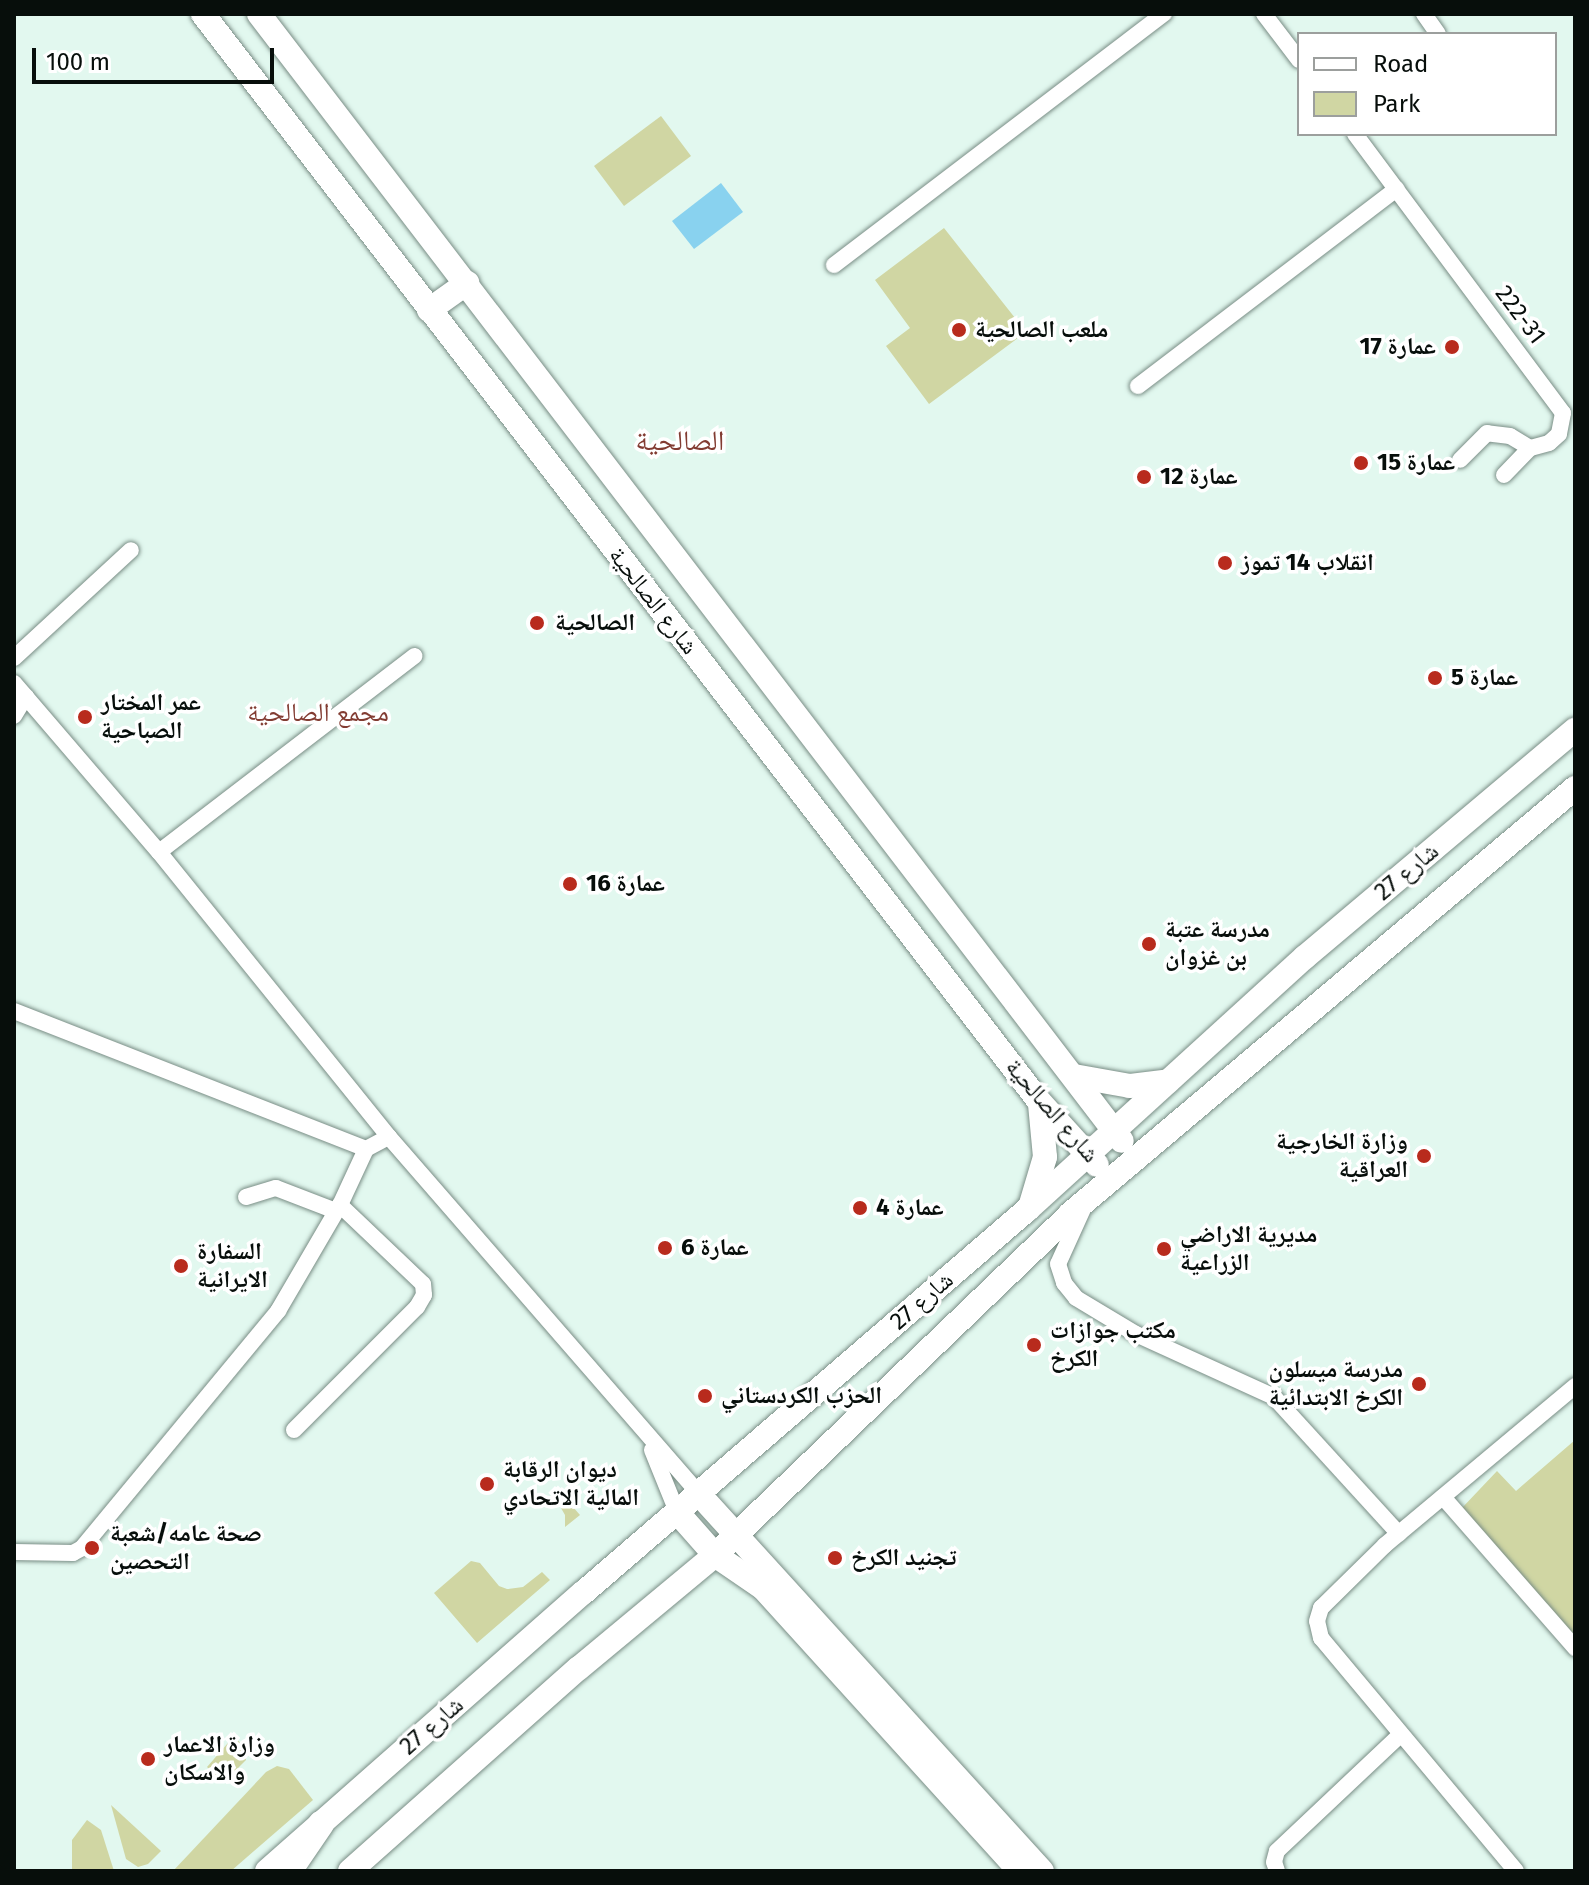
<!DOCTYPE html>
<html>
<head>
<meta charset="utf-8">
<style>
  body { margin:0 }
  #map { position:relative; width:1589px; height:1885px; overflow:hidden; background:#e2f8ef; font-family:"Fira Sans","Noto Naskh Arabic",sans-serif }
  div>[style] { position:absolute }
  .green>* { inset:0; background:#d0d6a3 }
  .water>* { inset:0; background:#89d2ef }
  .roads { filter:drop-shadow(0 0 2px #798d85) drop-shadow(0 0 2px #798d85) }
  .street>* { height:16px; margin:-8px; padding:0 8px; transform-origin:8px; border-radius:8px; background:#fff }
  .secondary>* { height:24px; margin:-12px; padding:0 12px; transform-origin:12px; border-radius:12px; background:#fff }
  .primary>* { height:26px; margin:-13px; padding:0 13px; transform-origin:13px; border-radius:13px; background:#fff }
  .dots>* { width:22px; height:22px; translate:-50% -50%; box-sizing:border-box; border:4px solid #fff; border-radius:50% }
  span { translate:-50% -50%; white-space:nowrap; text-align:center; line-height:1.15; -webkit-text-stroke:7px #fff; paint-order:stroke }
  .street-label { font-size:24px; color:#070e0b }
  .poi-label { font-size:24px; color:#070e0b; font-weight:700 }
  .left { translate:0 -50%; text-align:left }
  .right { translate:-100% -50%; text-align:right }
  .neighbourhood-label { font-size:26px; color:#823c32 }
  .quarter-label { font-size:28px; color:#823c32 }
  .frame { position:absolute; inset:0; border:16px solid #070e0b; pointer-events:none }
  .legend { position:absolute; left:1297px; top:32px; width:260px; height:104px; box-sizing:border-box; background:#fff; border:2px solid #9c9f9d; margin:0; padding:10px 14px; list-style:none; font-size:24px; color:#070e0b }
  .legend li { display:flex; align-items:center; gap:16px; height:40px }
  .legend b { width:40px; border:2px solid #9c9f9d }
  .scale { position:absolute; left:32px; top:48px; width:242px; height:36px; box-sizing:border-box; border:4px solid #070e0b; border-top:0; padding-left:10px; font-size:24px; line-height:28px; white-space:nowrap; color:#070e0b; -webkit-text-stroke:6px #fff; paint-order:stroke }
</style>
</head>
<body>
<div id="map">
  <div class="green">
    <i style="clip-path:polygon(661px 116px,691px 156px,624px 206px,594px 166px)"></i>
    <i style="clip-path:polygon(944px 228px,1026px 332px,929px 404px,886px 346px,910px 328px,875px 280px)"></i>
    <i style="clip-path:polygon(1575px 1440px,1575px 1639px,1461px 1509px,1497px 1471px,1516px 1491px)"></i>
    <i style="clip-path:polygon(559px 1491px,580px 1515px,565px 1527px,565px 1515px,554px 1496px)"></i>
    <i style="clip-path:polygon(471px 1561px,480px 1563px,499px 1586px,507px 1589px,523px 1587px,542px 1572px,550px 1580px,477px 1643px,434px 1593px)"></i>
    <i style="clip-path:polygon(234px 1736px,245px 1748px,246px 1760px,229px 1777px,216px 1776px,207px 1767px)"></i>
    <i style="clip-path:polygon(277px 1766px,289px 1769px,313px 1800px,231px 1871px,173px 1871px,266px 1772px)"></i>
    <i style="clip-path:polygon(111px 1805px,161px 1851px,148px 1864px,138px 1867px,126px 1859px)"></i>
    <i style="clip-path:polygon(87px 1820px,101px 1830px,114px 1871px,72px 1871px,72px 1840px)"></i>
  </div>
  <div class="water">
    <i style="clip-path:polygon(721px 183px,743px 212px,694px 249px,672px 221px)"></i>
  </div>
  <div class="roads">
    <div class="street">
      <i style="left:1264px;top:14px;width:58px;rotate:52.7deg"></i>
      <i style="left:1424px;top:14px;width:24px;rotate:55deg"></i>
      <i style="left:1355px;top:134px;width:348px;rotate:53.3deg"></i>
      <i style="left:1563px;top:413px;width:21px;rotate:101deg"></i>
      <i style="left:1559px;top:434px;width:13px;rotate:138deg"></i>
      <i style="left:1549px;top:443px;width:20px;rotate:165deg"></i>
      <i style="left:1530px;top:448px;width:23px;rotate:-149deg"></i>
      <i style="left:1510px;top:436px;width:23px;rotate:-173deg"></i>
      <i style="left:1487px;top:433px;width:38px;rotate:135deg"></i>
      <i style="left:834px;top:265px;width:415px;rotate:-37.3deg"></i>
      <i style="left:1138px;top:386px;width:325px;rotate:-37.3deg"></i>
      <i style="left:1504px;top:475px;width:37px;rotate:-46deg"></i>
      <i style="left:14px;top:658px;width:159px;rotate:-42.7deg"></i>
      <i style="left:14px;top:683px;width:223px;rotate:49.4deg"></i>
      <i style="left:159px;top:852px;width:366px;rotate:51.1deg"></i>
      <i style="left:389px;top:1137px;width:471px;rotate:49deg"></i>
      <i style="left:14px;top:716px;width:23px;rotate:-59deg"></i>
      <i style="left:159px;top:852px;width:322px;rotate:-37.5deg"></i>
      <i style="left:14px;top:1011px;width:378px;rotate:21.4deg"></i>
      <i style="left:366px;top:1149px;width:26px;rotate:-28deg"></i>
      <i style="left:246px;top:1197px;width:31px;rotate:-17deg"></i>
      <i style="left:276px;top:1188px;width:64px;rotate:21deg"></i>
      <i style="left:1083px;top:1209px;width:60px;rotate:114.4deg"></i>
      <i style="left:1058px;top:1264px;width:20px;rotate:72deg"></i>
      <i style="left:1064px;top:1283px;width:19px;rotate:51deg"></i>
      <i style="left:1076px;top:1298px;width:70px;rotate:31deg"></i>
      <i style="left:1136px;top:1334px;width:152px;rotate:24.5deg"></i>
      <i style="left:1274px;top:1397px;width:185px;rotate:47.6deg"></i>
      <i style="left:294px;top:1430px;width:174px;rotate:-45deg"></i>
      <i style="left:417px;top:1307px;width:14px;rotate:-60deg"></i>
      <i style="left:424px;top:1295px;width:11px;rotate:-95deg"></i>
      <i style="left:423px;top:1284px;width:115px;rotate:-136.4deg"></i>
      <i style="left:652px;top:1450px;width:67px;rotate:68deg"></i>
      <i style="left:1443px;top:1497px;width:201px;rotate:48.8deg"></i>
      <i style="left:14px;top:1552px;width:59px;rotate:1deg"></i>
      <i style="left:73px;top:1553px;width:10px;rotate:-29deg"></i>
      <i style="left:82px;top:1548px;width:308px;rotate:-50.4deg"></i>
      <i style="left:278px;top:1311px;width:123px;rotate:-59.7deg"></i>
      <i style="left:340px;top:1205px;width:62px;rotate:-65.1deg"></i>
      <i style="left:1277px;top:1871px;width:9px;rotate:-108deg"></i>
      <i style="left:1274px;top:1862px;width:11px;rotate:-75deg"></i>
      <i style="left:1277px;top:1851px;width:170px;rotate:-43.3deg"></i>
      <i style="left:1516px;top:1871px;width:304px;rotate:-129.9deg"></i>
      <i style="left:1321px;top:1638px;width:17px;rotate:-103deg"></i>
      <i style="left:1317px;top:1621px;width:14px;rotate:-73deg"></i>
      <i style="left:1321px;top:1608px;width:90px;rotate:-44.5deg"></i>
      <i style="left:1385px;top:1545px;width:248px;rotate:-39.9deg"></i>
    </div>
    <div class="secondary">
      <i style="left:203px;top:14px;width:1371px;rotate:52.44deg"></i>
      <i style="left:1039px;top:1101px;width:86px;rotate:47.8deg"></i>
      <i style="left:259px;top:14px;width:1419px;rotate:52.56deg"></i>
      <i style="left:429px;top:310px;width:47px;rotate:-35.4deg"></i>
      <i style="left:1074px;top:1076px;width:57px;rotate:10.1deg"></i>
      <i style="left:1130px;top:1086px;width:38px;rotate:-7deg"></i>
      <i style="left:1031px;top:1204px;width:49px;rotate:-73.4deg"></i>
      <i style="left:1045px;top:1157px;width:53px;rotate:-95.4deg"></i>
      <i style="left:698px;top:1493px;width:511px;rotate:47.7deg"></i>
      <i style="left:677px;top:1512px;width:57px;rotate:48.5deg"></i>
      <i style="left:715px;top:1555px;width:58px;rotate:34.5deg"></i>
      <i style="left:763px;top:1588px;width:382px;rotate:47.8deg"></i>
      <i style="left:267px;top:1871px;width:422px;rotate:-41.4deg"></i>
      <i style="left:584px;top:1592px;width:586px;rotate:-40.78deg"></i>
      <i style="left:1028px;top:1209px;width:374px;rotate:-42.3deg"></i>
      <i style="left:1305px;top:957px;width:353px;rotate:-40.1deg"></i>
      <i style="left:350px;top:1871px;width:306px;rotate:-41.6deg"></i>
      <i style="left:579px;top:1668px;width:177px;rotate:-39.7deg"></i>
      <i style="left:715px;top:1555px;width:492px;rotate:-43.8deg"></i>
      <i style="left:1070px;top:1214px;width:661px;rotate:-40.15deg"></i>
    </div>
    <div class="primary">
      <i style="left:289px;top:1871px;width:57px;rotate:-55.8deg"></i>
    </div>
  </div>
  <div class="dots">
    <i style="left:959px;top:330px;background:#b82b1d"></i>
    <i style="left:1452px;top:347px;background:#b82b1d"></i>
    <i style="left:1361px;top:463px;background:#b82b1d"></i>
    <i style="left:1144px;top:477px;background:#b82b1d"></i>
    <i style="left:1225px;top:563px;background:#b82b1d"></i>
    <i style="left:537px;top:623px;background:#b82b1d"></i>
    <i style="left:1435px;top:678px;background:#b82b1d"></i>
    <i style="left:85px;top:717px;background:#b82b1d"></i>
    <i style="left:570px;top:884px;background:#b82b1d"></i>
    <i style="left:1149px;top:944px;background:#b82b1d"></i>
    <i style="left:1424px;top:1156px;background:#b82b1d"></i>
    <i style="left:860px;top:1208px;background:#b82b1d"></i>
    <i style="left:665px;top:1248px;background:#b82b1d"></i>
    <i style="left:1164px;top:1249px;background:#b82b1d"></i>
    <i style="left:181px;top:1266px;background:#b82b1d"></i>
    <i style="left:1034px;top:1345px;background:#b82b1d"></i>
    <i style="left:1419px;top:1384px;background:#b82b1d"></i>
    <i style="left:705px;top:1396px;background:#b82b1d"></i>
    <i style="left:487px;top:1484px;background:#b82b1d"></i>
    <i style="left:92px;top:1548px;background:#b82b1d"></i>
    <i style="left:835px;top:1558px;background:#b82b1d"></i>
    <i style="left:148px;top:1759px;background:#b82b1d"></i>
  </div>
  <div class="street-label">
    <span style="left:1520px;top:315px;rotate:53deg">222-31</span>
    <span style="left:653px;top:601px;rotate:52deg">شارع الصالحية</span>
    <span style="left:1407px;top:872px;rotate:-40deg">شارع 27</span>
    <span style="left:1052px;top:1111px;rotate:49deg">شارع الصالحية</span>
    <span style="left:922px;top:1301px;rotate:-41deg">شارع 27</span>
    <span style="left:432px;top:1726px;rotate:-41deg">شارع 27</span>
  </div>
  <div class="poi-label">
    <span class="left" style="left:975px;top:330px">ملعب الصالحية</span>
    <span class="right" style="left:1436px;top:347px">عمارة 17</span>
    <span class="left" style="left:1377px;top:463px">عمارة 15</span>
    <span class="left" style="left:1160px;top:477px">عمارة 12</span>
    <span class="left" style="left:1241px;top:563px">انقلاب 14 تموز</span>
    <span class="left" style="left:555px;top:623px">الصالحية</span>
    <span class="left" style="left:1451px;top:678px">عمارة 5</span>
    <span class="left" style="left:101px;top:717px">عمر المختار<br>الصباحية</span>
    <span class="left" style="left:586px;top:884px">عمارة 16</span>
    <span class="left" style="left:1165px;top:944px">مدرسة عتبة<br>بن غزوان</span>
    <span class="right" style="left:1408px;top:1156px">وزارة الخارجية<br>العراقية</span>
    <span class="left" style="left:876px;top:1208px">عمارة 4</span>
    <span class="left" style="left:1180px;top:1249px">مديرية الاراضي<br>الزراعية</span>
    <span class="left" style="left:681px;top:1248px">عمارة 6</span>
    <span class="left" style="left:197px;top:1266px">السفارة<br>الايرانية</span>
    <span class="left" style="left:1050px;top:1345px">مكتب جوازات<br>الكرخ</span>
    <span class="right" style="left:1403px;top:1384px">مدرسة ميسلون<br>الكرخ الابتدائية</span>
    <span class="left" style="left:721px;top:1396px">الحزب الكردستاني</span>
    <span class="left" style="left:503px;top:1484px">ديوان الرقابة<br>المالية الاتحادي</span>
    <span class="left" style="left:110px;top:1548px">صحة عامه/شعبة<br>التحصين</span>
    <span class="left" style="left:851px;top:1558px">تجنيد الكرخ</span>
    <span class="left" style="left:164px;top:1759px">وزارة الاعمار<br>والاسكان</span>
  </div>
  <div class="neighbourhood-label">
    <span style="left:318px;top:713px">مجمع الصالحية</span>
  </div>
  <div class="quarter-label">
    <span style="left:680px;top:441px">الصالحية</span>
  </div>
  <div class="frame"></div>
  <ul class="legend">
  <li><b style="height:10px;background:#fff"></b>Road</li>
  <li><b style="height:22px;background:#d0d6a3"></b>Park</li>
  </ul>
  <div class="scale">100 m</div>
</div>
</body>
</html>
